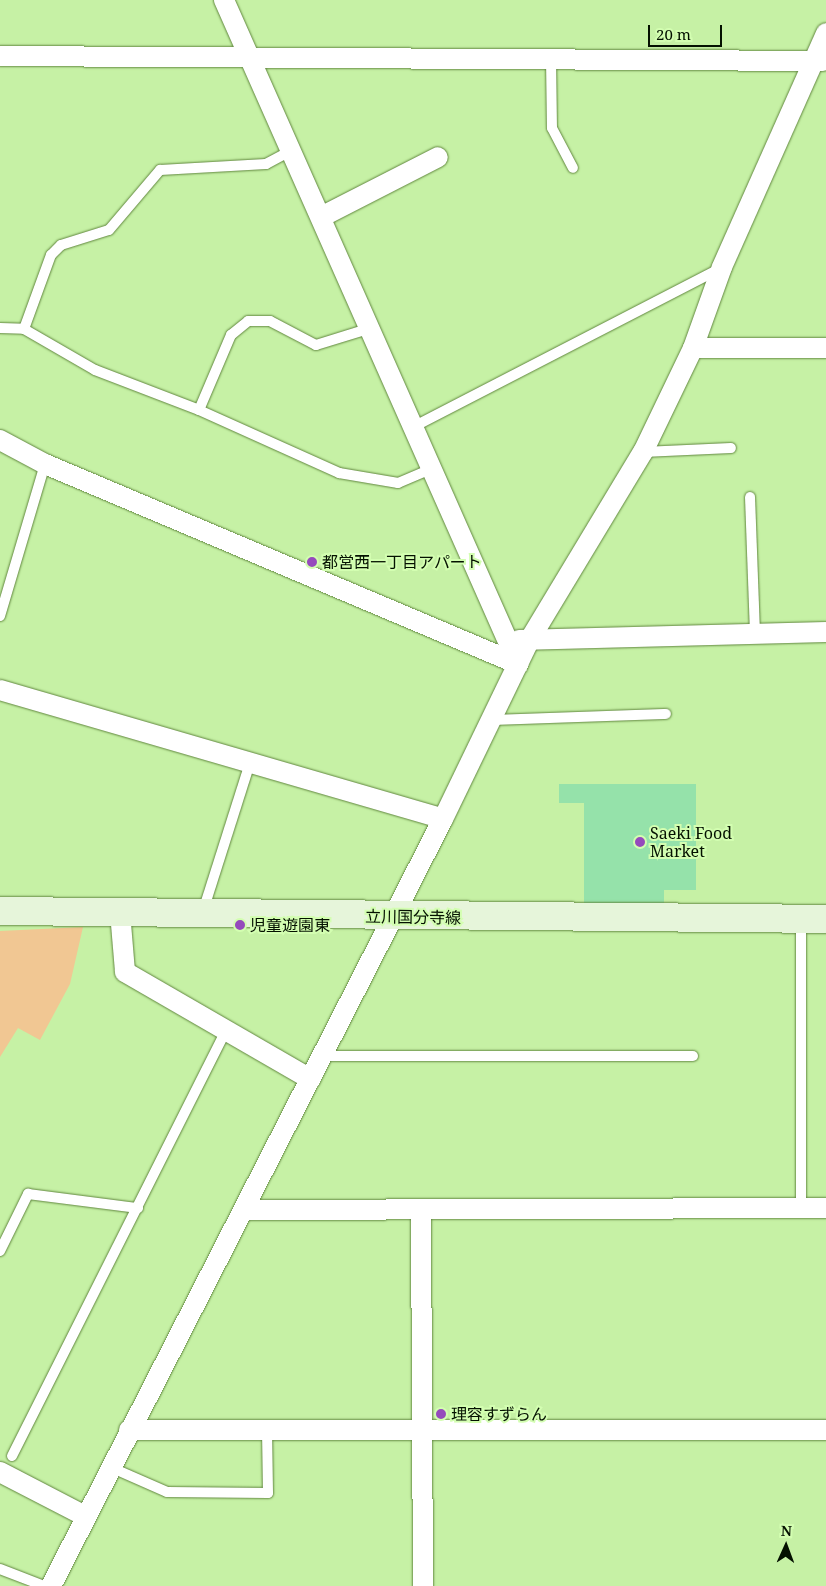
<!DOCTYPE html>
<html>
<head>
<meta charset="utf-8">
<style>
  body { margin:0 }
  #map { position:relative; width:826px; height:1586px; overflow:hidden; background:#c6f1a5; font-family:"Noto Serif","Noto Sans JP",serif }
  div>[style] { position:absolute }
  .green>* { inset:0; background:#f1c793 }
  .building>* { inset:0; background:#95e2aa }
  .roads { filter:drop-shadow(0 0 1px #61873f) drop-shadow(0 0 1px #61873f) }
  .lane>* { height:10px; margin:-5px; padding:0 5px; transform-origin:5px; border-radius:5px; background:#fff }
  .street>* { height:20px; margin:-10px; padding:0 10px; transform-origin:10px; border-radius:10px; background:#fff }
  .secondary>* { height:28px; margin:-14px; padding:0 14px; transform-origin:14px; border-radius:14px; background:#e6f5da }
  .dots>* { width:14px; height:14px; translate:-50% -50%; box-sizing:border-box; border:2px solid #d3feb1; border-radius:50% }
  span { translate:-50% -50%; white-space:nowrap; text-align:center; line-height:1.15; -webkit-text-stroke:4px #d3feb1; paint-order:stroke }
  .poi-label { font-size:16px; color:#041100 }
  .left { translate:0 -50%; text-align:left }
  .street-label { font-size:16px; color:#041100 }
  .north { position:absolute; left:761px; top:1521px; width:50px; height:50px; -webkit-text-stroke:4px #d3feb1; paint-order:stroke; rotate:2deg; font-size:14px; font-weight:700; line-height:20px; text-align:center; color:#041100 }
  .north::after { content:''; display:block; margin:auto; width:18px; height:22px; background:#041100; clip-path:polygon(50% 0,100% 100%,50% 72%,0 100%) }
  .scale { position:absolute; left:648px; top:25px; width:74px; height:22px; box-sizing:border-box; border:2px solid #041100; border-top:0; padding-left:6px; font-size:15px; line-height:18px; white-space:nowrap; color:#041100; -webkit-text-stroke:4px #d3feb1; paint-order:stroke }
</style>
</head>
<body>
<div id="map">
  <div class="green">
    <i style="clip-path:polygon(83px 927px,70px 984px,40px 1040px,18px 1028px,0 1057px,0 931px)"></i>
  </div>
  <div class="building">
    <i style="clip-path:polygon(559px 784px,696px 784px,696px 890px,664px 890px,664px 906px,584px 907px,584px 803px,559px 803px)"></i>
  </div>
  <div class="roads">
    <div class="lane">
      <i style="left:551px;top:58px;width:70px;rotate:89.2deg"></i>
      <i style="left:552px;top:128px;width:45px;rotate:62.3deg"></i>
      <i style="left:0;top:328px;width:24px;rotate:2deg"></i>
      <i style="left:24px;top:329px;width:82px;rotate:30deg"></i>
      <i style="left:95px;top:370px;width:111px;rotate:21deg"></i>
      <i style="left:199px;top:410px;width:154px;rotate:24.2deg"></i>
      <i style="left:339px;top:473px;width:60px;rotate:9.6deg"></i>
      <i style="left:398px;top:483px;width:39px;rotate:-23deg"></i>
      <i style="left:24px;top:329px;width:79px;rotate:-70deg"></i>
      <i style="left:51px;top:255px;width:14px;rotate:-45deg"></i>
      <i style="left:61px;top:245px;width:50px;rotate:-17.4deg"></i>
      <i style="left:109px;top:230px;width:79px;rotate:-49.6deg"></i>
      <i style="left:160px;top:170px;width:106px;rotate:-3.2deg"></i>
      <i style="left:266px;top:164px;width:30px;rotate:-28deg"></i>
      <i style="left:199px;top:410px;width:82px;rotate:-66.9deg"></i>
      <i style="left:231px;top:335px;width:22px;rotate:-39deg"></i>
      <i style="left:248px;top:321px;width:22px"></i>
      <i style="left:270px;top:321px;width:52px;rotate:27.6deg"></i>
      <i style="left:316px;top:345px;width:58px;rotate:-17.2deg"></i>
      <i style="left:415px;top:426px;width:344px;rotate:-27.3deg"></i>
      <i style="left:643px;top:452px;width:88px;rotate:-2.6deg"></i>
      <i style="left:750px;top:497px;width:136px;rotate:87.9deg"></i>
      <i style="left:0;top:616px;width:159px;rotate:-73.5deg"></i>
      <i style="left:490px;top:720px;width:176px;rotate:-2deg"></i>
      <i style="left:203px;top:911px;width:155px;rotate:-72.4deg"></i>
      <i style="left:322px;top:1056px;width:371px"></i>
      <i style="left:801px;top:1208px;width:288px;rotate:-90deg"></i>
      <i style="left:0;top:1251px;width:64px;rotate:-63.8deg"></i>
      <i style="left:28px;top:1194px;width:111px;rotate:7.3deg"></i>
      <i style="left:12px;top:1456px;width:477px;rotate:-63.3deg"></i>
      <i style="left:110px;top:1467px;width:62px;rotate:23.7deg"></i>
      <i style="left:167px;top:1492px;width:101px;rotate:0.6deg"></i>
      <i style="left:268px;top:1493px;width:63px;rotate:-90.9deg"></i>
      <i style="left:0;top:1569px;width:47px;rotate:21.1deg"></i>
    </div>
    <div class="street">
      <i style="left:224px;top:0;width:726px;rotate:66.12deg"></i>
      <i style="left:0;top:56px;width:823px;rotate:0.35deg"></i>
      <i style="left:321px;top:217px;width:131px;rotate:-27.1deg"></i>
      <i style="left:693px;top:348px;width:133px"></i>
      <i style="left:0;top:440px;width:51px;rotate:28.1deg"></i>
      <i style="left:45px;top:464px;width:514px;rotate:22.92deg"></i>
      <i style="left:519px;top:640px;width:307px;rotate:-1.5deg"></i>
      <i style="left:0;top:690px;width:461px;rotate:16.2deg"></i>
      <i style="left:120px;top:912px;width:60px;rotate:85.2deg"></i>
      <i style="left:125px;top:972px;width:214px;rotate:30deg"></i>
      <i style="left:244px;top:1210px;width:582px;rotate:-0.2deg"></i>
      <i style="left:421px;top:1210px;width:376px;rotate:89.7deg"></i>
      <i style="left:129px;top:1430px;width:697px"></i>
      <i style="left:0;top:1472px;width:96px;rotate:27.4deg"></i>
      <i style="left:51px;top:1586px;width:861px;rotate:-62.93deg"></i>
      <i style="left:443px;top:819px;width:200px;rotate:-64.2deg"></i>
      <i style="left:530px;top:639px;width:218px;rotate:-58.9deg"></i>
      <i style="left:643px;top:452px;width:115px;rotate:-64.3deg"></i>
      <i style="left:693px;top:348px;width:86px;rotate:-70.3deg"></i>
      <i style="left:722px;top:267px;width:256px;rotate:-66deg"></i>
    </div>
    <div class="secondary">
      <i style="left:0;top:911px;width:826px;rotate:0.55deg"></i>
    </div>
  </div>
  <div class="dots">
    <i style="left:312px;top:562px;background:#954abc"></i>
    <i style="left:640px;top:842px;background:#954abc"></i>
    <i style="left:240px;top:925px;background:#954abc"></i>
    <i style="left:441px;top:1414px;background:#954abc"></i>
  </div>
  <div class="poi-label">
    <span class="left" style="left:322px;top:562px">都営西一丁目アパート</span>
    <span class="left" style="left:650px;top:842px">Saeki Food<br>Market</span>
    <span class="left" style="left:250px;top:925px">児童遊園東</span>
    <span class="left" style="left:451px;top:1414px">理容すずらん</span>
  </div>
  <div class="street-label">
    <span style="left:413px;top:917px;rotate:1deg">立川国分寺線</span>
  </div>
  <div class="north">N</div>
  <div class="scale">20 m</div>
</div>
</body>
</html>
